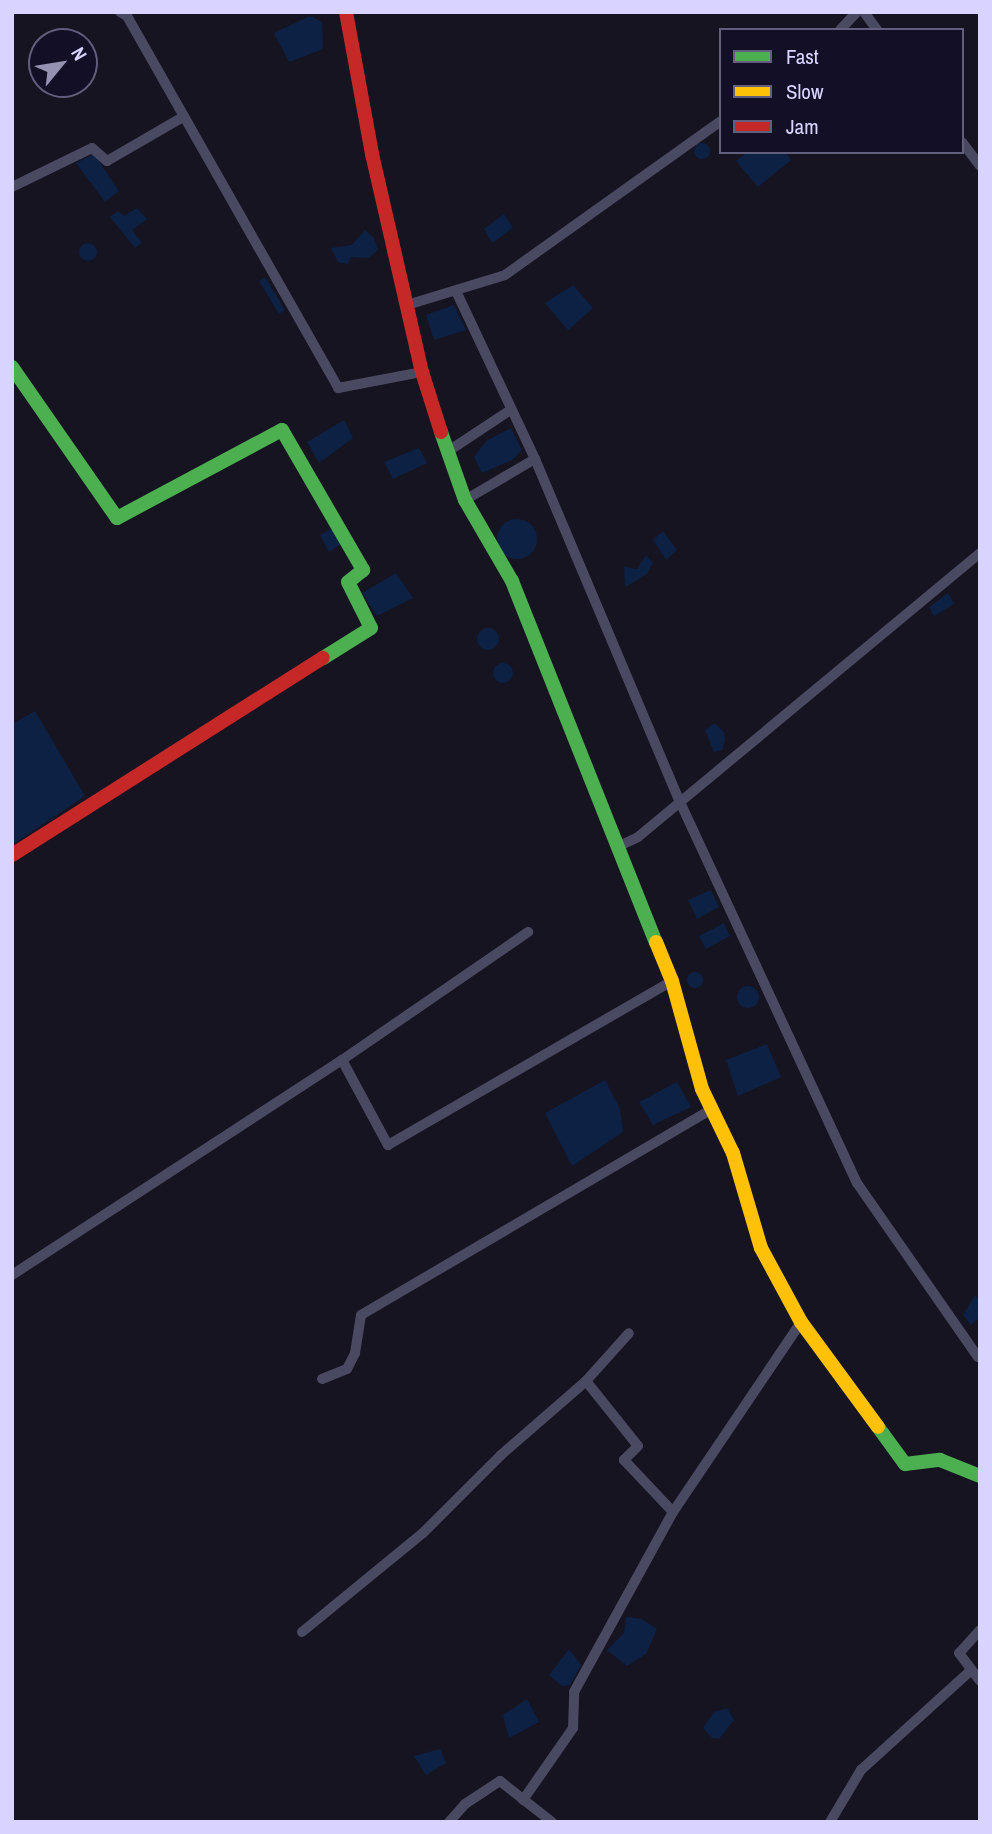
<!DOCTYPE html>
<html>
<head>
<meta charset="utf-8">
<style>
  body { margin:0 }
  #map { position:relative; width:992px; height:1834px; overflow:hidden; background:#161421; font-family:"Archivo Narrow",sans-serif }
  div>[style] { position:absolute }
  .water>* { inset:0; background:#0d2144 }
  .round { border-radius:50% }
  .street>* { height:10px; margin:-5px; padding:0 5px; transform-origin:5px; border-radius:5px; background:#4a4962 }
  .fast>* { height:14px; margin:-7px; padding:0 7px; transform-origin:7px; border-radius:7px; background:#4caf50 }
  .slow>* { height:14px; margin:-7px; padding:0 7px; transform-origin:7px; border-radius:7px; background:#ffc107 }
  .jam>* { height:14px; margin:-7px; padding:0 7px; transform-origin:7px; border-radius:7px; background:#c62828 }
  span { translate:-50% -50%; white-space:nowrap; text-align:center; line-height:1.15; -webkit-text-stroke:5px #130f26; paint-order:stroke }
  .frame { position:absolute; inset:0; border:14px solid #d9d4ff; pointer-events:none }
  .legend { position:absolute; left:719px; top:28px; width:245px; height:126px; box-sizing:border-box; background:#130f26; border:2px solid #625e7d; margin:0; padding:9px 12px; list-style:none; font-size:21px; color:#d9d4ff }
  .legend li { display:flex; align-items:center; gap:14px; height:35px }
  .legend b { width:35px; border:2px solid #625e7d }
  .north { position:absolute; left:28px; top:28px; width:70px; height:70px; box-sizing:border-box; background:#130f26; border:2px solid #625e7d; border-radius:50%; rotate:60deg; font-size:19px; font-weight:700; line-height:28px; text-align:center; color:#d9d4ff }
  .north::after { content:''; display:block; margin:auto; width:24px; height:32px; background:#9591b1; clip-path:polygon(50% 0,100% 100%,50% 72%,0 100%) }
</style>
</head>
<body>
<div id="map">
  <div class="water">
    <i style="clip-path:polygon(310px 16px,322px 22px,323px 49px,289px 62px,274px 33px)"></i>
    <i class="round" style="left:694px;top:143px;width:16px;height:16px"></i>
    <i style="clip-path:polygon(748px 152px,785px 152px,791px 160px,758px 187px,736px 161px)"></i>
    <i style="clip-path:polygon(94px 154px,119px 191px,105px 202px,76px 163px)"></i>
    <i style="clip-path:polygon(137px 208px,147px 219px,132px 230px,142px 243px,135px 248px,110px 217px,118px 211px,124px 216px)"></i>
    <i style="clip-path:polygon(504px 214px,513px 228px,492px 243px,484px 229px)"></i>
    <i style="clip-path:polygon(365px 230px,374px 238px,378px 250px,368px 258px,351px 257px,348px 264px,338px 262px,331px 248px,352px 245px)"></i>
    <i class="round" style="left:79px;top:243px;width:18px;height:18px"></i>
    <i style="clip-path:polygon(265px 277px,285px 310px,279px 314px,259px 281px)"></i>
    <i style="clip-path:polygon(573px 285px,593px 308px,568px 330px,545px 303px)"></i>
    <i style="clip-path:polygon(454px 305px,466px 330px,434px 340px,426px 315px)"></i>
    <i style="clip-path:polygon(344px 420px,353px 438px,319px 463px,307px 442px)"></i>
    <i style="clip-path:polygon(511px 428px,522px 450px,512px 460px,482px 473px,474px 457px,486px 441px)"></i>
    <i style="clip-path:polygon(419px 448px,427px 463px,393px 479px,384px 462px)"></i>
    <i class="round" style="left:497px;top:519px;width:40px;height:40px"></i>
    <i style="clip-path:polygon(338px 525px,347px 540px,329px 552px,320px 535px)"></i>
    <i style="clip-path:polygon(663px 531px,677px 550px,666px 560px,653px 540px)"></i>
    <i style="clip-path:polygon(646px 555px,653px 563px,647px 574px,625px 587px,624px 567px,637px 569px)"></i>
    <i style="clip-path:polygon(396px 573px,413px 598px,377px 616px,362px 593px)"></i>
    <i style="clip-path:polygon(948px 593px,954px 604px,934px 616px,929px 607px)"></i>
    <i class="round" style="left:477px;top:628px;width:22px;height:22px"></i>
    <i class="round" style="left:493px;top:663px;width:20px;height:20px"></i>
    <i style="clip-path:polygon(35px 711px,85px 796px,12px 845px,12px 724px)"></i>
    <i style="clip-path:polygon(714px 723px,724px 732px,725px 740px,722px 750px,714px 752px,705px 730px)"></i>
    <i style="clip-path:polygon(711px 890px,719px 907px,697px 919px,688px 900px)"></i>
    <i style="clip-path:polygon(724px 923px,730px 936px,706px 949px,699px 936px)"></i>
    <i class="round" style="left:687px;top:972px;width:16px;height:16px"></i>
    <i class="round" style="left:737px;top:986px;width:22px;height:22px"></i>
    <i style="clip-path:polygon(767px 1044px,781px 1077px,738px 1096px,726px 1060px)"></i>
    <i style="clip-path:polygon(605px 1080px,620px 1109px,623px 1132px,572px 1166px,545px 1113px)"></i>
    <i style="clip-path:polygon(677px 1082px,691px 1107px,653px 1125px,639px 1102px)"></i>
    <i style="clip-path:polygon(975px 1295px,980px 1301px,980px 1317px,971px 1325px,963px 1315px)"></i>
    <i style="clip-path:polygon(626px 1617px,642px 1619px,657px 1629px,646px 1654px,627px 1666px,607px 1650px,624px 1633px)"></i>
    <i style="clip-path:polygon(569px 1649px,581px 1665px,570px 1685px,562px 1686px,549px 1675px)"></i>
    <i style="clip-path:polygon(527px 1699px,539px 1722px,509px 1738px,503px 1715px)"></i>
    <i style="clip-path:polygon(727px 1708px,734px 1720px,719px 1739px,712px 1738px,703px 1728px,714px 1712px)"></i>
    <i style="clip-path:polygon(440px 1749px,446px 1763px,426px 1775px,414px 1756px)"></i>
  </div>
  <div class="street">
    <i style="left:120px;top:12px;width:8px;rotate:30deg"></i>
    <i style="left:127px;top:16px;width:428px;rotate:60.4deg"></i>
    <i style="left:338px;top:388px;width:86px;rotate:-10.8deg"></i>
    <i style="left:864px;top:12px;width:22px;rotate:54deg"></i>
    <i style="left:840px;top:30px;width:25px;rotate:-47deg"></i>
    <i style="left:962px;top:142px;width:30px;rotate:53deg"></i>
    <i style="left:12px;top:187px;width:89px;rotate:-26deg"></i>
    <i style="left:92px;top:148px;width:20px;rotate:41deg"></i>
    <i style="left:107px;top:161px;width:88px;rotate:-30.1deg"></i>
    <i style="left:456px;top:291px;width:186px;rotate:64.8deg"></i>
    <i style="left:535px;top:459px;width:372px;rotate:67.1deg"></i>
    <i style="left:680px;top:802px;width:420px;rotate:65.1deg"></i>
    <i style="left:857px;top:1183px;width:212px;rotate:55.2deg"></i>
    <i style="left:407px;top:305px;width:102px;rotate:-17deg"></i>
    <i style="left:505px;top:275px;width:265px;rotate:-35.5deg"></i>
    <i style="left:447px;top:452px;width:74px;rotate:-33.5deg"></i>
    <i style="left:465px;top:500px;width:81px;rotate:-30.4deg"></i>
    <i style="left:617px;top:847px;width:23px;rotate:-25deg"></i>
    <i style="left:638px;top:837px;width:445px;rotate:-39.7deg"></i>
    <i style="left:342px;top:1060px;width:226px;rotate:-34.5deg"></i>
    <i style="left:12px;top:1275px;width:394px;rotate:-33.1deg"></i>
    <i style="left:342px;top:1060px;width:97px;rotate:61.6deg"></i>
    <i style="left:388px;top:1145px;width:328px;rotate:-30deg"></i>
    <i style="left:322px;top:1379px;width:27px;rotate:-22deg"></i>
    <i style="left:347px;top:1369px;width:18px;rotate:-63deg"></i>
    <i style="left:355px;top:1353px;width:38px;rotate:-81deg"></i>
    <i style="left:361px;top:1315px;width:406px;rotate:-30.4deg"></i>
    <i style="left:586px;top:1381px;width:83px;rotate:51.3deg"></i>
    <i style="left:638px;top:1446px;width:20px;rotate:135deg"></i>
    <i style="left:624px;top:1460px;width:71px;rotate:46.7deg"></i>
    <i style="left:980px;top:1630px;width:31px;rotate:132deg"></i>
    <i style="left:959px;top:1653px;width:35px;rotate:53deg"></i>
    <i style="left:302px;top:1632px;width:156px;rotate:-39.3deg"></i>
    <i style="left:423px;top:1533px;width:110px;rotate:-45deg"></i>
    <i style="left:501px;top:1455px;width:113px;rotate:-41deg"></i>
    <i style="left:586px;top:1381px;width:64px;rotate:-48.1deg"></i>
    <i style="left:523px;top:1800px;width:88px;rotate:-55.2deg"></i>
    <i style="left:573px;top:1728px;width:36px;rotate:-88deg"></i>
    <i style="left:574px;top:1692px;width:205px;rotate:-61.2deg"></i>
    <i style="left:673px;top:1512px;width:229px;rotate:-56deg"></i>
    <i style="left:449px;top:1822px;width:24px;rotate:-48deg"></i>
    <i style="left:465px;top:1804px;width:42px;rotate:-33.3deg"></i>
    <i style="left:500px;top:1781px;width:66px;rotate:38.3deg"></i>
    <i style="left:830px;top:1822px;width:61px;rotate:-59.2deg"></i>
    <i style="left:861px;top:1770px;width:147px;rotate:-42.2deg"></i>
  </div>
  <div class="fast">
    <i style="left:12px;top:367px;width:184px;rotate:55.2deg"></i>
    <i style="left:117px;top:518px;width:187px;rotate:-28.1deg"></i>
    <i style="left:282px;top:430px;width:162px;rotate:59.9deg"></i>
    <i style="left:363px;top:570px;width:19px;rotate:141deg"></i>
    <i style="left:348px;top:582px;width:51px;rotate:63.4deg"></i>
    <i style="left:371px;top:628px;width:57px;rotate:148deg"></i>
    <i style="left:441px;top:432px;width:72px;rotate:70.6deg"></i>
    <i style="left:465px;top:500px;width:94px;rotate:59.9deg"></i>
    <i style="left:512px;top:581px;width:389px;rotate:68.3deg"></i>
    <i style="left:878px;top:1427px;width:46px;rotate:53.9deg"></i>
    <i style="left:905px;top:1464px;width:35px;rotate:-7deg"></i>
    <i style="left:940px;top:1460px;width:43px;rotate:21.8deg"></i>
  </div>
  <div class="slow">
    <i style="left:656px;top:942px;width:42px;rotate:67.7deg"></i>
    <i style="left:672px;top:981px;width:112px;rotate:74.5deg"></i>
    <i style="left:702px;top:1089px;width:71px;rotate:64.2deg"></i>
    <i style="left:733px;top:1153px;width:99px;rotate:73.6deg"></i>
    <i style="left:761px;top:1248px;width:84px;rotate:61.6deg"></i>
    <i style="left:801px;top:1322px;width:130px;rotate:53.7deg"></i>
  </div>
  <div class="jam">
    <i style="left:346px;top:12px;width:144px;rotate:79.6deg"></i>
    <i style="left:372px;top:154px;width:224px;rotate:77.1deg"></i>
    <i style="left:422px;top:372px;width:63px;rotate:72.4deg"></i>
    <i style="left:12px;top:855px;width:368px;rotate:-32.4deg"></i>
  </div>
  <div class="frame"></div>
  <ul class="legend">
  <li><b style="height:9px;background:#4caf50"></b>Fast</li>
  <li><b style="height:9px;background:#ffc107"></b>Slow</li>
  <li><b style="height:9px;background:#c62828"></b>Jam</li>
  </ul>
  <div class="north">N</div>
</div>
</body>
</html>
